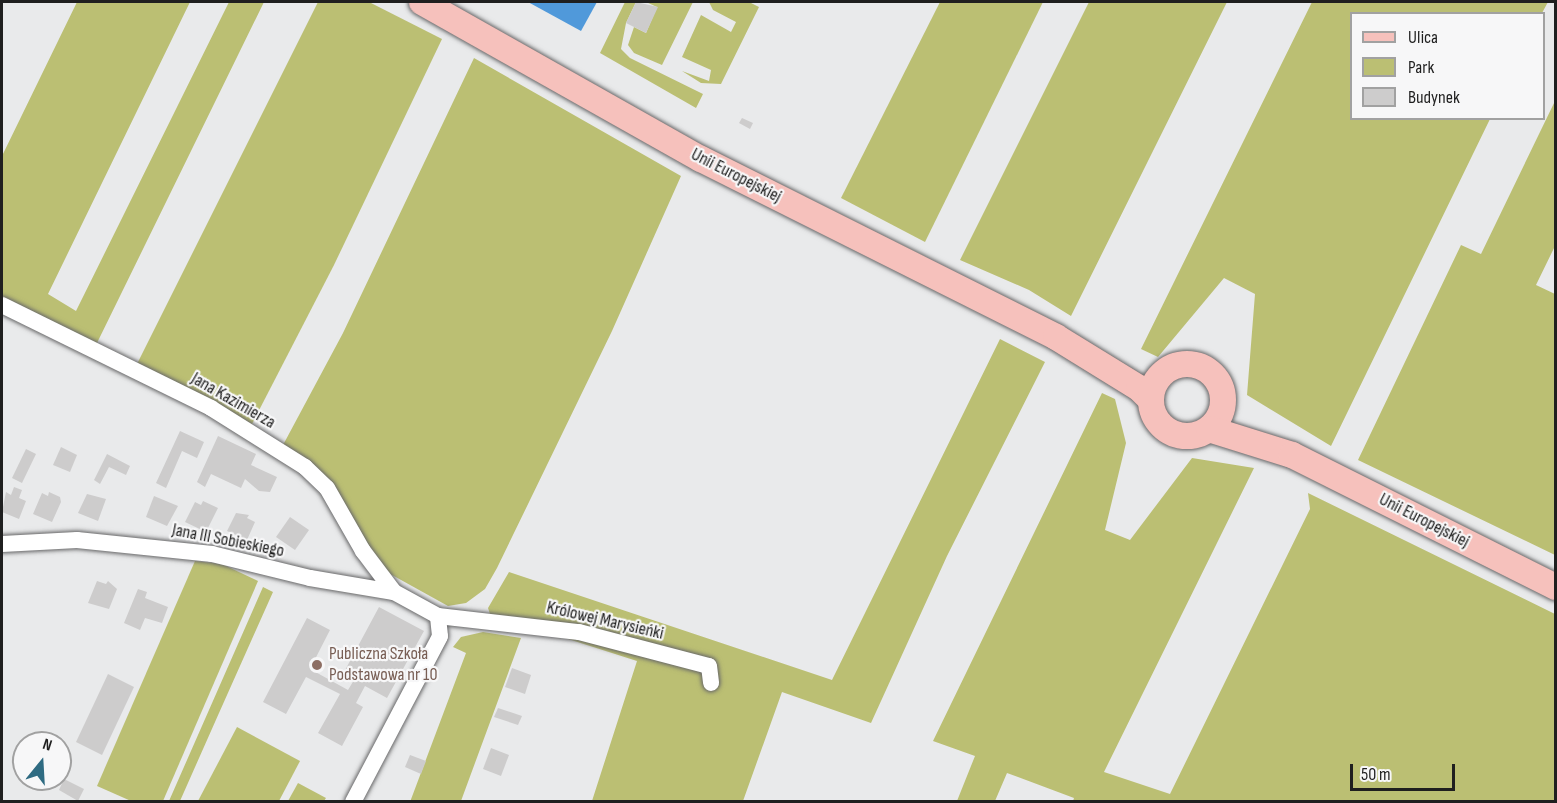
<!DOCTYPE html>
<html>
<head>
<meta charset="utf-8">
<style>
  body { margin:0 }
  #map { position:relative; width:1557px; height:803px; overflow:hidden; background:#e9eaeb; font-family:"Sofia Sans Condensed",sans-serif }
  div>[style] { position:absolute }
  .green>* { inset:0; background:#bbbf73 }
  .water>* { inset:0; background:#5099da }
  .building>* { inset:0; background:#cdcccc }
  .roads { filter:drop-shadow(0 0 2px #686869) drop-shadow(0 0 2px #686869) }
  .street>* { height:16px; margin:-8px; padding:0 8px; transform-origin:8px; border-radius:8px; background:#fff }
  .primary>* { height:26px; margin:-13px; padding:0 13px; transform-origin:13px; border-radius:13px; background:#f6c1bc }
  .primary>.ring { margin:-13px; padding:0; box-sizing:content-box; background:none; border:26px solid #f6c1bc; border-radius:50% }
  .dots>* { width:16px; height:16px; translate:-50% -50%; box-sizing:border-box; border:3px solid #f7f7f8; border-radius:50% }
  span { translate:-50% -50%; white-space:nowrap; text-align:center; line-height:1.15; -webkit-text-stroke:4.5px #f7f7f8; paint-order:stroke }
  .street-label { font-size:18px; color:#1f1f1f }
  .education-label { font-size:18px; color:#785e54 }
  .left { translate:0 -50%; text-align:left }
  .frame { position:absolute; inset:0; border:3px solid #1f1f1f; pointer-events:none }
  .legend { position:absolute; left:1350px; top:12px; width:195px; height:108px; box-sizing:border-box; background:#f7f7f8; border:2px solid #a1a1a1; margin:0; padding:8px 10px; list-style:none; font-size:18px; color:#1f1f1f }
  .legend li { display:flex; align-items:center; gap:12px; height:30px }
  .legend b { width:30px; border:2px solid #a1a1a1 }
  .north { position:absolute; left:12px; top:731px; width:60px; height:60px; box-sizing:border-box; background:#f7f7f8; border:2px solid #a1a1a1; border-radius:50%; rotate:18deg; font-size:16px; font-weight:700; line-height:24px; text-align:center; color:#1f1f1f }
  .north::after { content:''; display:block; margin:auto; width:21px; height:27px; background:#2f6b82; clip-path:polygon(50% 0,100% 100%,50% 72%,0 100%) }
  .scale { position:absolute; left:1350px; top:764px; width:105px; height:27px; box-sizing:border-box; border:3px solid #1f1f1f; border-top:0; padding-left:8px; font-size:18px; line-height:21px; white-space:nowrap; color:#1f1f1f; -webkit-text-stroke:4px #f7f7f8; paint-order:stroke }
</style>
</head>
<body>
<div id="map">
  <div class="green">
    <i style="clip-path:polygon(77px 2px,190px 2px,48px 294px,76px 311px,229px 2px,264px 2px,97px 343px,2px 300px,2px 156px)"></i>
    <i style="clip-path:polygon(318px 2px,369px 2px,442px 39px,334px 265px,252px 424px,137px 364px)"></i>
    <i style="clip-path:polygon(625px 2px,636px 2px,626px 23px,621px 49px,630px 58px,703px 94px,696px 108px,600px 53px)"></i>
    <i style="clip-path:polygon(646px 2px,693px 2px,662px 65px,634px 53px,628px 45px,634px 27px,646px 33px,657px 7px)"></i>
    <i style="clip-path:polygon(709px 2px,749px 2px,759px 7px,721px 84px,701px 83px,682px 71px,709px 81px,711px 70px,682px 57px,701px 15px,731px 32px,736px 22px,713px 10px)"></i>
    <i style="clip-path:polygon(940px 2px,1043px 2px,925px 242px,841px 198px)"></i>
    <i style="clip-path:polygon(1089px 2px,1227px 2px,1071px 316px,1029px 290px,960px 260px)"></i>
    <i style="clip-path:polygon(1312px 2px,1548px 2px,1542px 13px,1352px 14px,1352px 118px,1490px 119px,1331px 446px,1247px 395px,1255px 294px,1224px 278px,1158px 357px,1141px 349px)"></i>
    <i style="clip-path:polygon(474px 58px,681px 176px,612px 331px,497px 568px,485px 589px,466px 603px,448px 606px,383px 570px,283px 445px,343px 333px)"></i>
    <i style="clip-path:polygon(1555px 101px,1555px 246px,1536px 285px,1555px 294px,1555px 555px,1358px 460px,1461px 245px,1481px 254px)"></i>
    <i style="clip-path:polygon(1000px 339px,1045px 362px,947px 556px,871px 723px,782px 692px,743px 801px,592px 801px,637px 661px,490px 614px,488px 608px,509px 572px,832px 680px)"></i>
    <i style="clip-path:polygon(1102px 393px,1115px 399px,1126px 443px,1105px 530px,1130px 540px,1192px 458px,1254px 468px,1104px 772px,1170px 794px,1310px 509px,1308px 493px,1555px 614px,1555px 801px,1073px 801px,1074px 798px,1007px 773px,995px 801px,957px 801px,975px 756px,933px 741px)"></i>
    <i style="clip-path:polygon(195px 561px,222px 564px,258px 581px,163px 801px,131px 801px,97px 786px)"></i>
    <i style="clip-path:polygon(263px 587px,273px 592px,219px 713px,180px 801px,169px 801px)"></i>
    <i style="clip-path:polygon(483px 632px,521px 638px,461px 801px,410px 802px,466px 653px,453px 647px,461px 637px)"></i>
    <i style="clip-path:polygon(237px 727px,300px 761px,279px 801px,198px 801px)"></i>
    <i style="clip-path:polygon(298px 783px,326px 798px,324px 801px,288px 801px)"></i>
  </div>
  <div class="water">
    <i style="clip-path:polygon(528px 2px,597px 2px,581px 31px)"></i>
  </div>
  <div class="building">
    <i style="clip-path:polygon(636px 2px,658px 7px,646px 33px,626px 23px)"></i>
    <i style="clip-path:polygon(742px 118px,753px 123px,750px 129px,739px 123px)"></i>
    <i style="clip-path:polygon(180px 431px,204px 442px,197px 458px,182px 451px,166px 488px,156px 483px)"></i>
    <i style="clip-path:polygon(218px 436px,256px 454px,251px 465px,277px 477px,270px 492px,259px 491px,245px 479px,241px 488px,211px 474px,205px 487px,197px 482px)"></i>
    <i style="clip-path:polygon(61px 447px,77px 455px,70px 472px,53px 465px)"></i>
    <i style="clip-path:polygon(26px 449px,36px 454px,22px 483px,12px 478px)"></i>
    <i style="clip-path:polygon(107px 454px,130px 466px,126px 475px,109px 467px,100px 484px,94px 480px)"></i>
    <i style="clip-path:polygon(14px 487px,22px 490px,19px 498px,26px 501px,19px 519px,2px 512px,6px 492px,11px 495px)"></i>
    <i style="clip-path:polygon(49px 492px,60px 497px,61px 502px,52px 522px,33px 514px,42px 493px,48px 496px)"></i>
    <i style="clip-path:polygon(87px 494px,106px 499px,98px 521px,78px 513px)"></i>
    <i style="clip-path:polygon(154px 496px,178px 506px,167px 526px,146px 517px)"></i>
    <i style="clip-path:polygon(203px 501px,218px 508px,206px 532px,185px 522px,195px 502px,201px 505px)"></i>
    <i style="clip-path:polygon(236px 513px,249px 515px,247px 518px,255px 522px,247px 540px,227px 531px)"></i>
    <i style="clip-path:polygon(290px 517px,309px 530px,295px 550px,276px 537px)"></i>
    <i style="clip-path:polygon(97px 581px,106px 584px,108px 581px,117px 589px,109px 609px,88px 603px)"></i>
    <i style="clip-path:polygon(138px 589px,147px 592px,145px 598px,168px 607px,162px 623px,145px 618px,140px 630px,124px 623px)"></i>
    <i style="clip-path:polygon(379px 607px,424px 631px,387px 698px,365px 686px,356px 703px,363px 707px,342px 746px,318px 733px,340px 694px,306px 677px,286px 714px,263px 702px,307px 618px,330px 630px,310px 669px,348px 690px,354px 680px,343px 674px)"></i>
    <i style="clip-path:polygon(512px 668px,531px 675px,525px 694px,505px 687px)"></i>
    <i style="clip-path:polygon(108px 674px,134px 687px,102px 755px,76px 742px)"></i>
    <i style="clip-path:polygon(498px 708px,522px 716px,518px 725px,494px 717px)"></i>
    <i style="clip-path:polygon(491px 748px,509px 755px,501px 776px,483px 769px)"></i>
    <i style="clip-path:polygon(410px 755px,426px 761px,421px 774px,405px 767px)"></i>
    <i style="clip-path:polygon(64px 779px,84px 789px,78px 801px,59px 790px)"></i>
  </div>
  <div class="roads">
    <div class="street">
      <i style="left:2px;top:305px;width:233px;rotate:26.2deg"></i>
      <i style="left:211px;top:408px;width:111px;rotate:32.1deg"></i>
      <i style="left:305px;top:467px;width:30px;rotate:44deg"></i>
      <i style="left:327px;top:488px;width:73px;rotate:60.3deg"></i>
      <i style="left:363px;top:551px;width:51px;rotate:52.9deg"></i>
      <i style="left:2px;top:544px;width:75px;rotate:-3.1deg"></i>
      <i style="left:77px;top:540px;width:136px;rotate:5.9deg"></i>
      <i style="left:212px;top:554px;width:101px;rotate:13.8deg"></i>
      <i style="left:310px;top:578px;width:85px;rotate:9.5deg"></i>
      <i style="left:394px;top:592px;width:50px;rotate:28.6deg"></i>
      <i style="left:438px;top:616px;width:142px;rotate:6.5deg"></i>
      <i style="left:579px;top:632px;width:134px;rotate:14.7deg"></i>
      <i style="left:709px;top:666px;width:17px;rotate:83deg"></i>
      <i style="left:353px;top:802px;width:187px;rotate:-62.3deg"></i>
      <i style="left:440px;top:636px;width:20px;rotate:-96deg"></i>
    </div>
    <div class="primary">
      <i style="left:422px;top:2px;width:320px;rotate:29.4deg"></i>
      <i style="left:701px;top:159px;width:397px;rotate:26.6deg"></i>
      <i style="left:1056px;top:337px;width:97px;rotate:31.6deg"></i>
      <i style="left:1139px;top:388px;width:17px;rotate:45deg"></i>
      <i class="ring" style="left:1151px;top:364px;width:46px;height:46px"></i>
      <i style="left:1209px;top:429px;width:87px;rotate:17.4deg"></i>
      <i style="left:1292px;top:455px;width:295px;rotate:26.6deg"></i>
    </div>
  </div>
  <div class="dots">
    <i style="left:317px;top:665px;background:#8d6e63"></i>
  </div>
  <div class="street-label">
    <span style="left:736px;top:176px;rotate:27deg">Unii Europejskiej</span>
    <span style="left:233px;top:401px;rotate:30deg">Jana Kazimierza</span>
    <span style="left:1424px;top:521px;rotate:27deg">Unii Europejskiej</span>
    <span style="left:228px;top:541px;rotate:11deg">Jana III Sobieskiego</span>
    <span style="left:605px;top:621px;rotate:13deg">Królowej Marysieńki</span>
  </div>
  <div class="education-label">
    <span class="left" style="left:329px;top:665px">Publiczna Szkoła<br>Podstawowa nr 10</span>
  </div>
  <div class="frame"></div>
  <ul class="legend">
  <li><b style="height:8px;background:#f6c1bc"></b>Ulica</li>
  <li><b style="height:16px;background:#bbbf73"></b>Park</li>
  <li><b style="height:16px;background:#cdcccc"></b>Budynek</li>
  </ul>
  <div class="north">N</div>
  <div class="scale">50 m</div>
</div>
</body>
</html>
